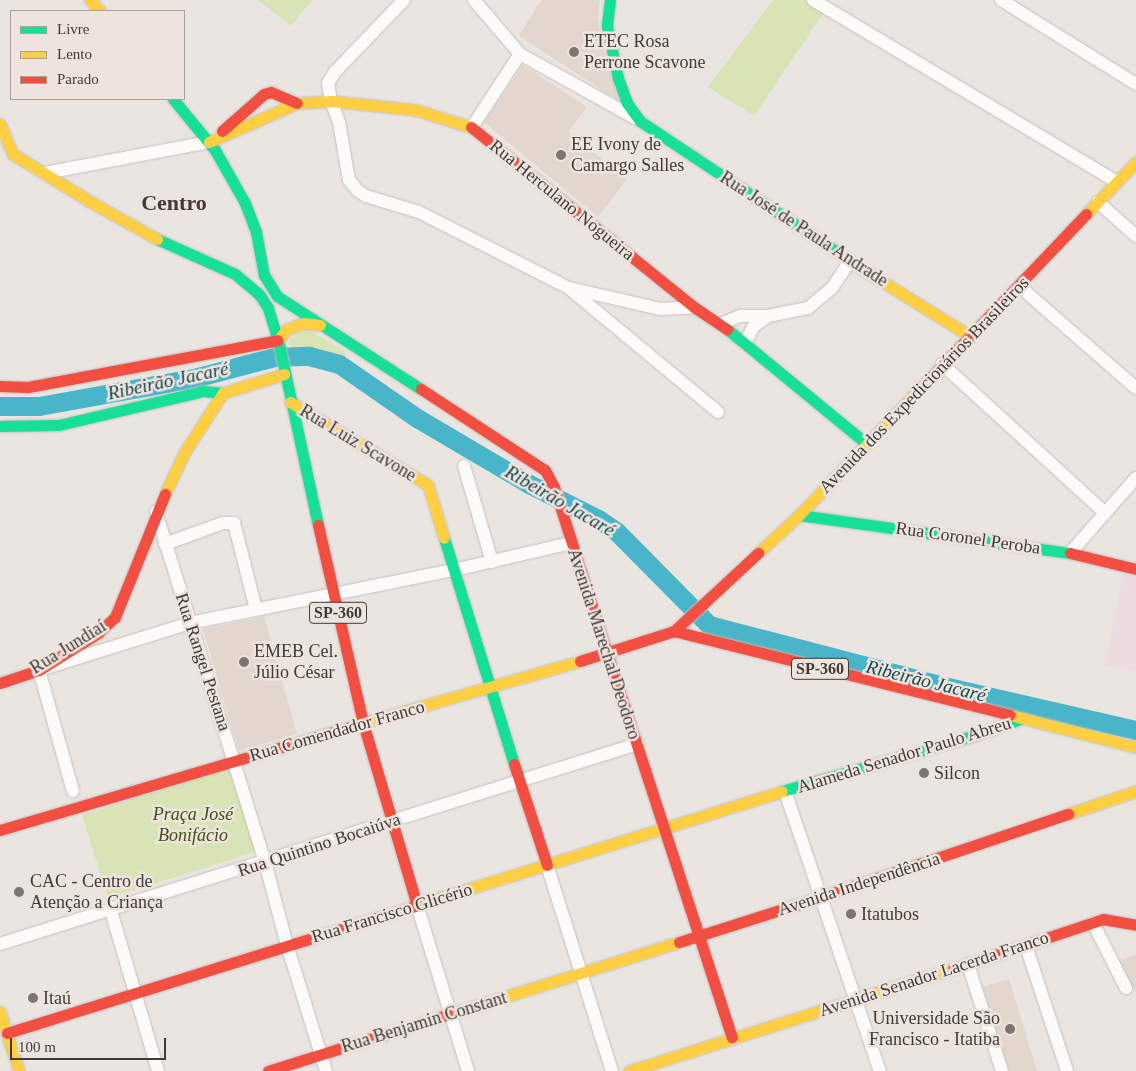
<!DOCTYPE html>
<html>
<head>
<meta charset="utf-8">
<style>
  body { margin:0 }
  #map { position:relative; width:1136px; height:1071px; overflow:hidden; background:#eae5e1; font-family:Georgia,serif }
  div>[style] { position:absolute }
  .commercial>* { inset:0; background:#ecdcdf }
  .built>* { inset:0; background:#e2d6ce }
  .green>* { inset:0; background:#d8e3b6 }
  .river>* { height:19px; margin:-9.5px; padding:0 9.5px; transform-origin:9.5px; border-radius:9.5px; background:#48b5c8 }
  .roads { filter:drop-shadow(0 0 1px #c5c1be) drop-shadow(0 0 1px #c5c1be) }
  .street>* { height:12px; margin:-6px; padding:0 6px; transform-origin:6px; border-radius:6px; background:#fcfbfa }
  .fast>* { height:11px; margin:-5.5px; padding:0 5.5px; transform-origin:5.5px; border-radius:5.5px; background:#16e098 }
  .slow>* { height:11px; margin:-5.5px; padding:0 5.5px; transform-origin:5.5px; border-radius:5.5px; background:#ffcf43 }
  .jam>* { height:11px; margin:-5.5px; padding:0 5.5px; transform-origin:5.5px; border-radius:5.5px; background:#f24e42 }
  .dots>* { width:14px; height:14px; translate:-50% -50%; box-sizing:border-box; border:2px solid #eee4dd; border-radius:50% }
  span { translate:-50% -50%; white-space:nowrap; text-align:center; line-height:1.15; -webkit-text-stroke:5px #eee4dd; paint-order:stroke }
  .shield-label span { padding:1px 4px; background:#eee4dd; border:1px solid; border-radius:4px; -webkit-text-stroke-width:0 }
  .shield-label { font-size:16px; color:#3f3b38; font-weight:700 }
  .poi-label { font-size:18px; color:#3f3b38 }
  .left { translate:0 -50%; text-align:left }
  .right { translate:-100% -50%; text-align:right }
  .street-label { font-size:18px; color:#3f3b38 }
  .park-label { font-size:18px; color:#405011; font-style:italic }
  .water-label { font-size:19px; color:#114754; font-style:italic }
  .district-label { font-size:22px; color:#3f3b38; font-weight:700 }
  .legend { position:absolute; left:10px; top:10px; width:175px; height:90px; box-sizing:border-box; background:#eee4dd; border:1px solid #a8a09b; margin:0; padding:6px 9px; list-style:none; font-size:15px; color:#3f3b38 }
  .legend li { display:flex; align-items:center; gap:10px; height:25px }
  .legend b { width:25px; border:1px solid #a8a09b }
  .scale { position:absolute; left:10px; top:1038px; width:156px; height:22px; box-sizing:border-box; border:2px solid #3f3b38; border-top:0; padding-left:6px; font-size:15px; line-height:18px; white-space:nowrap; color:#3f3b38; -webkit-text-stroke:4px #eee4dd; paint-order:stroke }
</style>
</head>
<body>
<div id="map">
  <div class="commercial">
    <i style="clip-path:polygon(1123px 574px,1136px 577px,1136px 672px,1105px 665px)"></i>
  </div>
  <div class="built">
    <i style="clip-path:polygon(541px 0,600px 0,598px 17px,601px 41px,619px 101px,519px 36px)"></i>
    <i style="clip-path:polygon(523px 65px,587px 107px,568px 132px,627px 179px,598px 217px,484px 122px)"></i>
    <i style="clip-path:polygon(264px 616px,297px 734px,239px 751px,203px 629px)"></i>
    <i style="clip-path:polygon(1136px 954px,1136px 994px,1119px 962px)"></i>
    <i style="clip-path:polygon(1009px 979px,1037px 1071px,1009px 1071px,983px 987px)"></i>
  </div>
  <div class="green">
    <i style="clip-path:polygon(258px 0,312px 0,291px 26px)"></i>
    <i style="clip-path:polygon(773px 0,804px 0,824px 12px,754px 116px,708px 87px)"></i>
    <i style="clip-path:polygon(310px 331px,346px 351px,344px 358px,311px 350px,292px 351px,289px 340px,298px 333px)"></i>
    <i style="clip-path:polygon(230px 768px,256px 852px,108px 898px,82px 815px)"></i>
  </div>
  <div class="river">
    <i style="left:0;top:406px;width:39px"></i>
    <i style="left:39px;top:406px;width:162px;rotate:-10.3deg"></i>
    <i style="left:198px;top:377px;width:79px;rotate:-14.7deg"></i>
    <i style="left:274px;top:357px;width:35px;rotate:-2deg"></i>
    <i style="left:309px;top:356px;width:31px;rotate:15deg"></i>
    <i style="left:339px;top:364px;width:95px;rotate:34.7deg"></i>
    <i style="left:417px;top:418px;width:130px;rotate:30.5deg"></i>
    <i style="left:529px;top:484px;width:77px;rotate:26.9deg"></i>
    <i style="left:598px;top:519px;width:23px;rotate:34deg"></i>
    <i style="left:617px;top:532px;width:131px;rotate:45.3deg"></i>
    <i style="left:709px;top:625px;width:234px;rotate:14.6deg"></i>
    <i style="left:935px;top:684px;width:206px;rotate:12.9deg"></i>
  </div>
  <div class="roads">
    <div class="street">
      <i style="left:404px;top:0;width:100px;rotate:133.8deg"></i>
      <i style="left:335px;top:72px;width:13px;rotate:122deg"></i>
      <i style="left:328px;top:83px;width:18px;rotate:81deg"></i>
      <i style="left:331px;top:101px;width:22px;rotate:69deg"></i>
      <i style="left:339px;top:122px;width:59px;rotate:80.2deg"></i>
      <i style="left:349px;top:180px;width:13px;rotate:51deg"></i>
      <i style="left:357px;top:190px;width:11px;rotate:34deg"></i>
      <i style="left:366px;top:196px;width:55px;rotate:16.8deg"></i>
      <i style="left:419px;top:212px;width:168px;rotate:26.9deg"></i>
      <i style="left:569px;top:288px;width:93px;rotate:13deg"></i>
      <i style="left:660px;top:309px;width:34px;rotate:-3deg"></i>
      <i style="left:474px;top:0;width:71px;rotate:49.6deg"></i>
      <i style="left:520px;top:54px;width:132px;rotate:29.1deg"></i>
      <i style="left:813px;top:0;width:354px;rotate:30.9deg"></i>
      <i style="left:1001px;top:0;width:159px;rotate:31.9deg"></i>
      <i style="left:472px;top:127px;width:87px;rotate:-56.7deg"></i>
      <i style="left:45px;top:173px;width:167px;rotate:-10.7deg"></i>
      <i style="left:1098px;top:202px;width:51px;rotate:41.8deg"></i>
      <i style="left:1019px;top:286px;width:155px;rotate:41.1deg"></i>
      <i style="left:571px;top:290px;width:191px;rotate:39.7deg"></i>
      <i style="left:721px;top:324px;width:21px;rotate:-23deg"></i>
      <i style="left:740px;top:316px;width:28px"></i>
      <i style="left:768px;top:316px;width:41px;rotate:-11.3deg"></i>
      <i style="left:808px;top:308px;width:31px;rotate:-40deg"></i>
      <i style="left:832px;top:288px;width:32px;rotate:-56deg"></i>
      <i style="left:745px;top:343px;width:18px;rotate:-63deg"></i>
      <i style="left:753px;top:327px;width:19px;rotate:-36deg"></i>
      <i style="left:942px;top:364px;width:221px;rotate:42.4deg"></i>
      <i style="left:464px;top:466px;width:100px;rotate:73.7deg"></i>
      <i style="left:156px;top:512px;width:367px;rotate:72.7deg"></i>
      <i style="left:265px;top:862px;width:86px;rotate:75.2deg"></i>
      <i style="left:287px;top:945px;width:132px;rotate:72.8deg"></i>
      <i style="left:165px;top:544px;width:62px;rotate:-19.9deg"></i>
      <i style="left:223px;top:523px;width:11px"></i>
      <i style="left:234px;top:523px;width:89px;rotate:75.7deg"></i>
      <i style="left:1070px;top:553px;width:100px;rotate:-48.7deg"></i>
      <i style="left:73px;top:791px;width:126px;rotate:-105.7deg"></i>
      <i style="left:39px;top:670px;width:158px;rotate:-17.3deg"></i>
      <i style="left:190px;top:623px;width:269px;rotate:-11.4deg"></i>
      <i style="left:454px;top:570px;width:120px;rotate:-13deg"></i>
      <i style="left:785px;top:791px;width:296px;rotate:71.3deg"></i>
      <i style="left:547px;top:865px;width:216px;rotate:72.5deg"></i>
      <i style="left:417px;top:905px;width:174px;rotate:72.9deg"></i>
      <i style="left:111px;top:911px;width:167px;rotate:73.6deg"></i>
      <i style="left:1093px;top:923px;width:73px;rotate:63.1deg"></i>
      <i style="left:0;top:944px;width:668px;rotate:-17.43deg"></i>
      <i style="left:1026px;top:946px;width:132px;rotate:71.8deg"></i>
      <i style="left:968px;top:964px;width:112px;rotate:72.4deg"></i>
    </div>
    <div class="fast">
      <i style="left:610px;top:0;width:26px;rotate:97deg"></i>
      <i style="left:607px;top:26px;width:53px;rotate:78.1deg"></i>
      <i style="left:618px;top:78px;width:27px;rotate:70deg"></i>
      <i style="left:627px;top:103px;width:22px;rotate:54deg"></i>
      <i style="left:640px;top:121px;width:269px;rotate:33.6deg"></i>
      <i style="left:173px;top:99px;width:66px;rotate:50.5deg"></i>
      <i style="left:215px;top:150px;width:61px;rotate:60.5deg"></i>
      <i style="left:245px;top:203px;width:31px;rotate:69deg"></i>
      <i style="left:256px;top:232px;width:44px;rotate:79.5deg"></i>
      <i style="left:264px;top:275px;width:25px;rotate:58deg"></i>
      <i style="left:277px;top:296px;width:171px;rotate:32.9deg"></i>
      <i style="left:157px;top:239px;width:85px;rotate:24.2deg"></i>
      <i style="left:235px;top:274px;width:31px;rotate:40deg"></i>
      <i style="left:259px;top:294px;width:17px;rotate:57deg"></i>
      <i style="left:268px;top:308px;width:34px;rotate:73deg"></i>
      <i style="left:278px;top:340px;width:189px;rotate:77.8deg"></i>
      <i style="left:727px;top:329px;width:180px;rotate:39.4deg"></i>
      <i style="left:0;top:426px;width:59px;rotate:-1deg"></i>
      <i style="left:59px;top:425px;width:149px;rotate:-13.2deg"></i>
      <i style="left:204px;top:391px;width:19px;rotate:6deg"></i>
      <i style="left:799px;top:515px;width:274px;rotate:8deg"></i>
      <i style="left:444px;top:538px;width:237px;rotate:72.8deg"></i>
      <i style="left:782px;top:791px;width:199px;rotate:-16.1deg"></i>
      <i style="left:973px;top:736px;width:53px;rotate:-19.8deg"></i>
    </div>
    <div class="slow">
      <i style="left:90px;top:0;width:15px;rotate:48deg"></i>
      <i style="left:0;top:124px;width:33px;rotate:67deg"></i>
      <i style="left:13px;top:154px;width:89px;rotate:31.7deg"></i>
      <i style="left:89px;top:201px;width:78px;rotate:29.2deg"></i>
      <i style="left:209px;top:142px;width:96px;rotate:-23.9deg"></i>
      <i style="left:297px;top:103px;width:34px;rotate:-3deg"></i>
      <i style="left:331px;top:101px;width:85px;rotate:6deg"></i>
      <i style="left:416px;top:110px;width:58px;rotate:17.2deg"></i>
      <i style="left:1086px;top:214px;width:72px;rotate:-46.1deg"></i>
      <i style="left:864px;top:270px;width:125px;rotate:31.9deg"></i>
      <i style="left:278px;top:340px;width:14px;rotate:-51deg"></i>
      <i style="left:287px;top:329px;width:18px;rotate:-19deg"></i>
      <i style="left:304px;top:323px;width:16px;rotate:7deg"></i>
      <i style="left:290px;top:402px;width:161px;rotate:31deg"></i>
      <i style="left:428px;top:485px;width:55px;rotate:73.2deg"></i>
      <i style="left:165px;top:494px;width:45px;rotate:-65.1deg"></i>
      <i style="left:184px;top:453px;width:72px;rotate:-57deg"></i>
      <i style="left:223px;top:393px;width:64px;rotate:-17.3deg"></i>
      <i style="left:758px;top:553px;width:56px;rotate:-42.8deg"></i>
      <i style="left:799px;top:515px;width:188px;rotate:-46.3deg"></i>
      <i style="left:1010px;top:715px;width:130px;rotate:14.3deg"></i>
      <i style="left:363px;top:723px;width:226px;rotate:-15.9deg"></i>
      <i style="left:1068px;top:814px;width:72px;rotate:-18.7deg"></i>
      <i style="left:416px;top:902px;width:3px;rotate:72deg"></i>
      <i style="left:417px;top:905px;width:382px;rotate:-17.3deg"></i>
      <i style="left:463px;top:1010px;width:226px;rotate:-17.5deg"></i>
      <i style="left:0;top:1012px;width:62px;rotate:72.1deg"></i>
      <i style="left:629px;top:1071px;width:340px;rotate:-17.5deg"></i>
    </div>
    <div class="jam">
      <i style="left:471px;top:127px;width:287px;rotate:38.9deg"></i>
      <i style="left:694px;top:307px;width:40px;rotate:34deg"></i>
      <i style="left:222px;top:131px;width:56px;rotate:-41.4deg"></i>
      <i style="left:264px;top:94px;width:7px;rotate:-16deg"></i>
      <i style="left:271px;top:92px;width:28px;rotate:23deg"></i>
      <i style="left:929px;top:379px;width:228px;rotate:-46.4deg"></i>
      <i style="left:0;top:386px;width:28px;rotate:2deg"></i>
      <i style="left:28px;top:387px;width:254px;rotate:-10.6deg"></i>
      <i style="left:421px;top:389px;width:148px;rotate:33.2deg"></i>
      <i style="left:545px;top:470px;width:19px;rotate:62deg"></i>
      <i style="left:554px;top:487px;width:174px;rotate:72.3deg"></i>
      <i style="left:318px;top:525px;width:203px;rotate:77.2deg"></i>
      <i style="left:363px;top:723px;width:187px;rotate:73.5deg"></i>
      <i style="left:1070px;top:553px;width:68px;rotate:13.6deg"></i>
      <i style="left:674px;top:631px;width:346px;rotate:14deg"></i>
      <i style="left:607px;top:653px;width:404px;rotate:72deg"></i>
      <i style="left:580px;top:661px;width:99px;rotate:-17.7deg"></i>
      <i style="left:674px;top:631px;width:115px;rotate:-42.9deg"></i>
      <i style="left:0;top:683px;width:41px;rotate:-18.4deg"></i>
      <i style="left:39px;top:670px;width:70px;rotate:-32.1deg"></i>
      <i style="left:98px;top:633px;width:23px;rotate:-43deg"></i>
      <i style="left:115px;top:617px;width:133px;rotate:-67.9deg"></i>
      <i style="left:514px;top:764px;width:106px;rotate:71.9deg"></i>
      <i style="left:0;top:830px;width:378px;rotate:-16.4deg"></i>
      <i style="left:679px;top:942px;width:149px;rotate:-17.6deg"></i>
      <i style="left:821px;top:897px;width:261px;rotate:-18.6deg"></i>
      <i style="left:953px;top:969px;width:158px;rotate:-18.4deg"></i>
      <i style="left:1103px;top:919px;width:34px;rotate:10deg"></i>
      <i style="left:7px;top:1033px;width:430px;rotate:-17.3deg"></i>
      <i style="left:268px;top:1071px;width:204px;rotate:-17.4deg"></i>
    </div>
  </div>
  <div class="dots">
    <i style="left:574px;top:52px;background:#7b7673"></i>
    <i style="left:561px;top:155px;background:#7b7673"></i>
    <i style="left:244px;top:662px;background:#7b7673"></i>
    <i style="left:924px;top:773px;background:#7b7673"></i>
    <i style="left:19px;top:892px;background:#7b7673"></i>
    <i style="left:851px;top:914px;background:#7b7673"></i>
    <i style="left:33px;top:998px;background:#7b7673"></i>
    <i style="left:1010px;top:1029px;background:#7b7673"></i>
  </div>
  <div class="shield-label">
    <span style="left:338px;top:613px">SP-360</span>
    <span style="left:820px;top:669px">SP-360</span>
  </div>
  <div class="poi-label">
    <span class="left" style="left:584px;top:52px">ETEC Rosa<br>Perrone Scavone</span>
    <span class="left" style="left:571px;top:155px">EE Ivony de<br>Camargo Salles</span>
    <span class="left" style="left:254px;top:662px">EMEB Cel.<br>Júlio César</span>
    <span class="left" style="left:934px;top:773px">Silcon</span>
    <span class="left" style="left:30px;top:892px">CAC - Centro de<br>Atenção a Criança</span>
    <span class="left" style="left:861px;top:914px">Itatubos</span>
    <span class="left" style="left:43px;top:998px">Itaú</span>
    <span class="right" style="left:1000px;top:1029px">Universidade São<br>Francisco - Itatiba</span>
  </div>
  <div class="street-label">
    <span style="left:562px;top:200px;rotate:39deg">Rua Herculano Nogueira</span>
    <span style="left:804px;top:229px;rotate:33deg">Rua José de Paula Andrade</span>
    <span style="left:924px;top:385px;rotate:-46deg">Avenida dos Expedicionários Brasileiros</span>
    <span style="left:358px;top:443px;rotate:31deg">Rua Luiz Scavone</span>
    <span style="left:968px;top:538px;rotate:8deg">Rua Coronel Peroba</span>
    <span style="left:604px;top:644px;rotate:72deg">Avenida Marechal Deodoro</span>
    <span style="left:68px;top:647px;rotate:-32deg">Rua Jundiaí</span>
    <span style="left:203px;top:662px;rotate:72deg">Rua Rangel Pestana</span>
    <span style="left:337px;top:731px;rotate:-16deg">Rua Comendador Franco</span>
    <span style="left:904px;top:755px;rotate:-17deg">Alameda Senador Paulo Abreu</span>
    <span style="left:319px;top:845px;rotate:-18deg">Rua Quintino Bocaiúva</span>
    <span style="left:859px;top:884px;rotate:-18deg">Avenida Independência</span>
    <span style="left:392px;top:913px;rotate:-17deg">Rua Francisco Glicério</span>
    <span style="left:934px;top:974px;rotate:-18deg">Avenida Senador Lacerda Franco</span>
    <span style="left:424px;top:1022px;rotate:-17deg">Rua Benjamin Constant</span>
  </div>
  <div class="park-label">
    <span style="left:193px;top:825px">Praça José<br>Bonifácio</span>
  </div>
  <div class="water-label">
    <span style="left:168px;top:381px;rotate:-12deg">Ribeirão Jacaré</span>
    <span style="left:560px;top:501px;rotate:30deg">Ribeirão Jacaré</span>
    <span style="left:926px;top:681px;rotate:14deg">Ribeirão Jacaré</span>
  </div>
  <div class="district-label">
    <span style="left:174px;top:203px">Centro</span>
  </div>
  <ul class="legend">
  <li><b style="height:6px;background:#16e098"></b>Livre</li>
  <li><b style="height:6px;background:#ffcf43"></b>Lento</li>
  <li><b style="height:6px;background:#f24e42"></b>Parado</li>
  </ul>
  <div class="scale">100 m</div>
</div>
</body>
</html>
